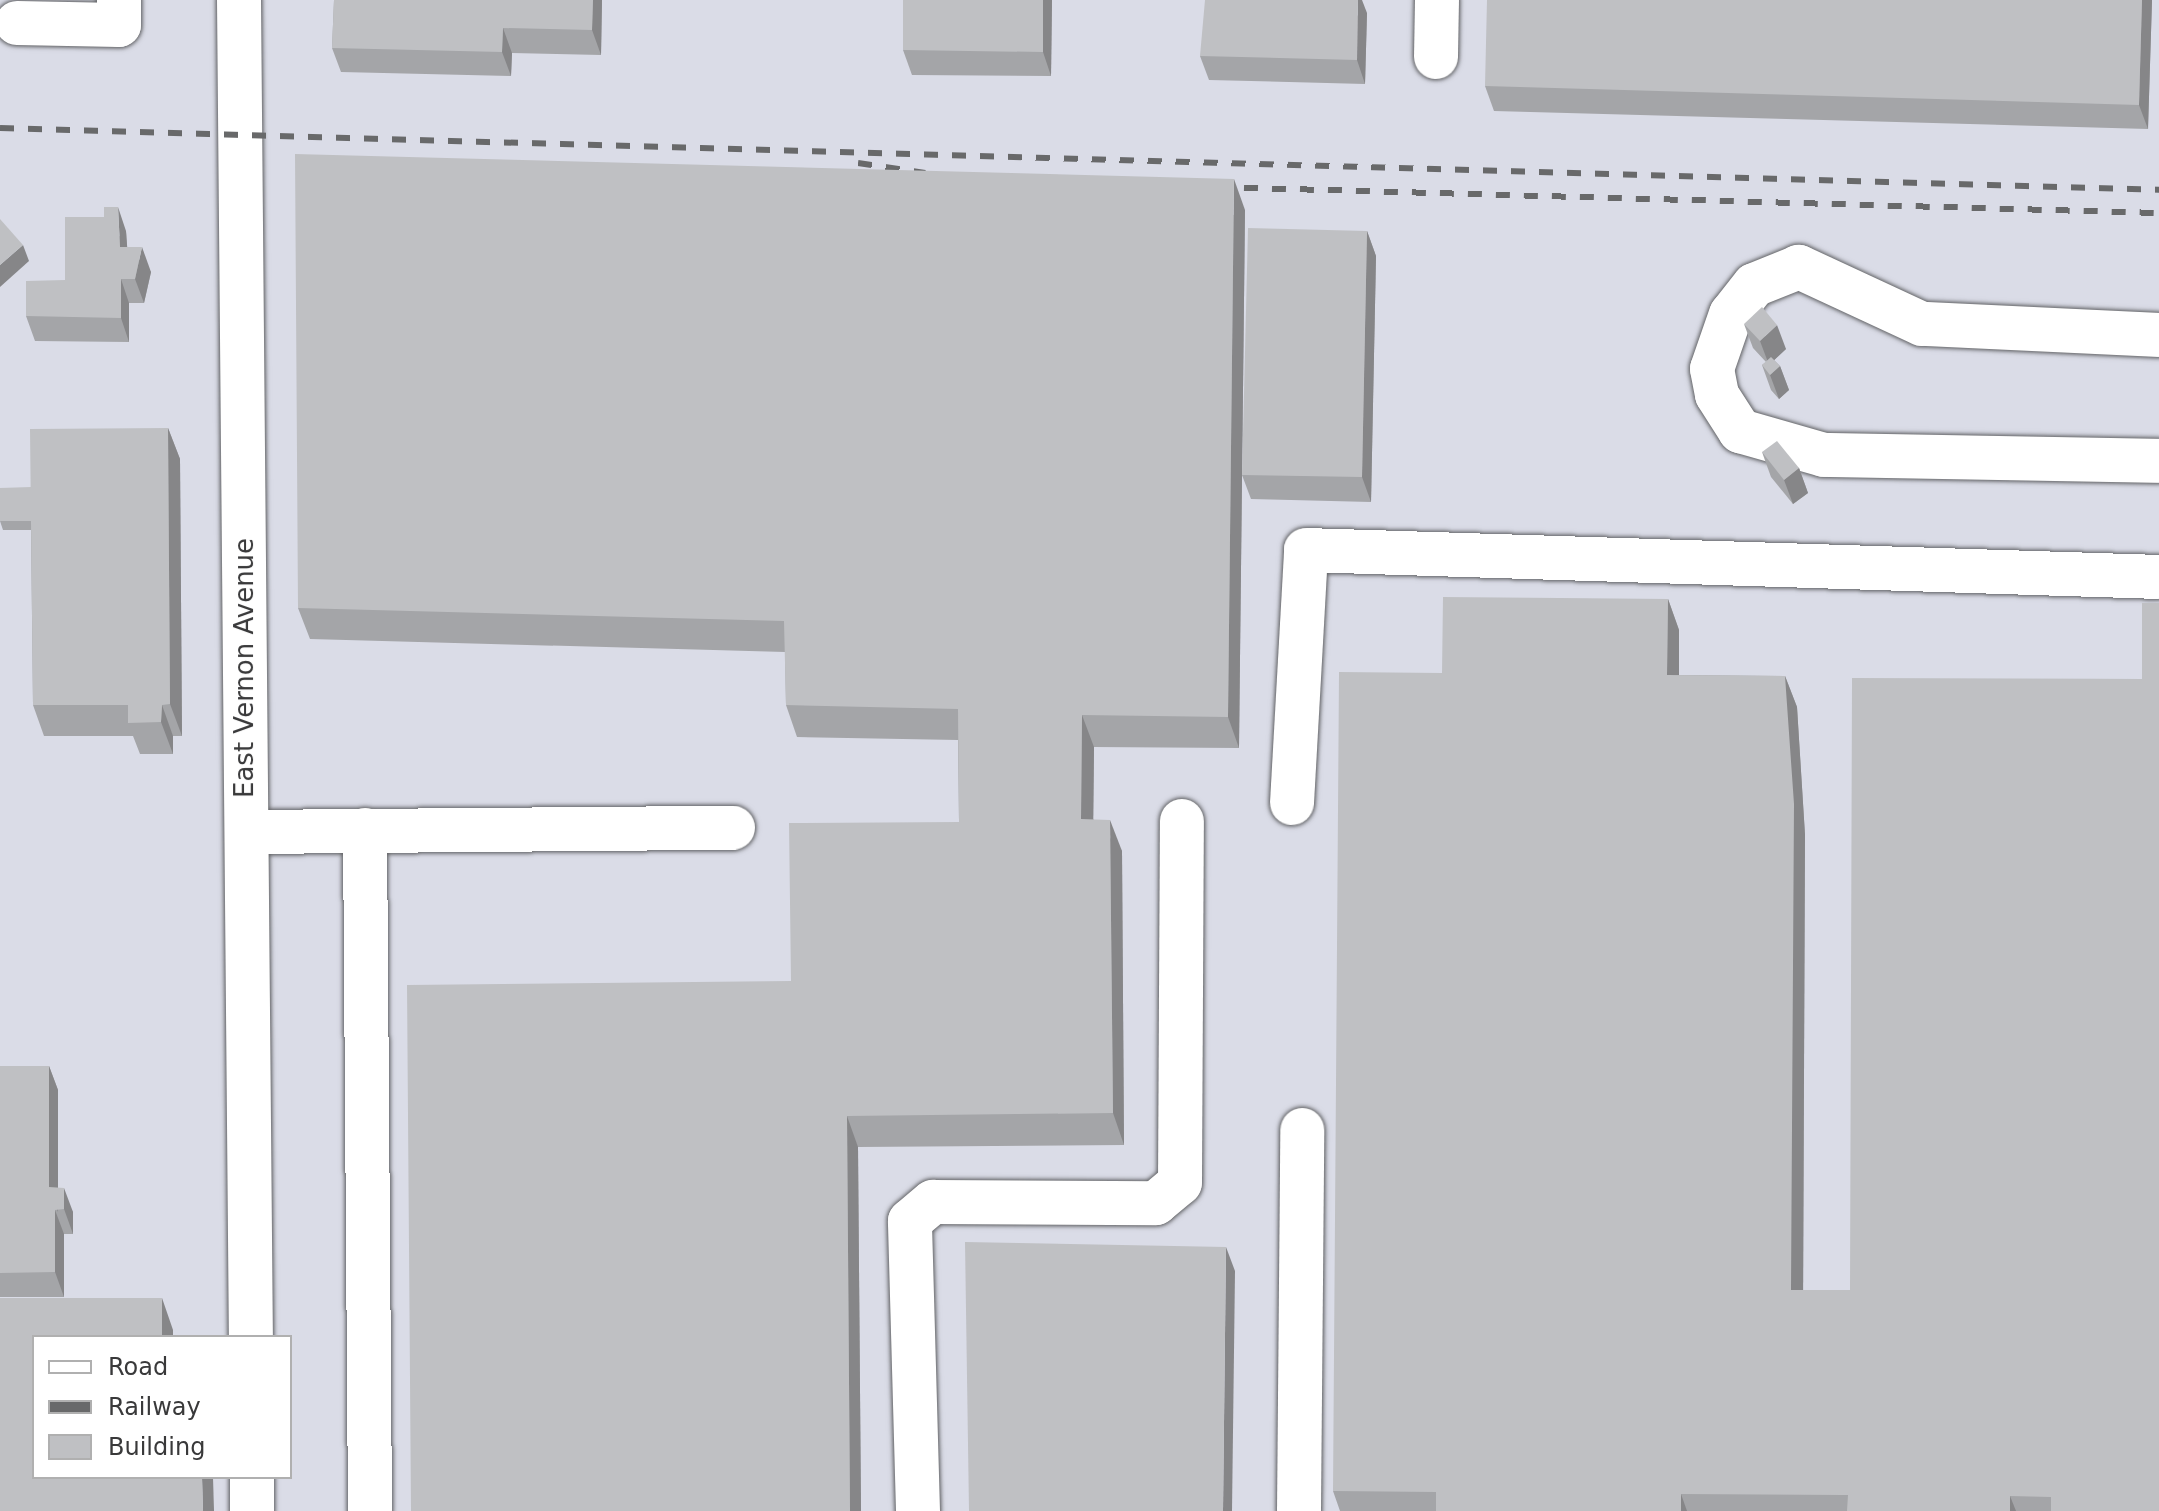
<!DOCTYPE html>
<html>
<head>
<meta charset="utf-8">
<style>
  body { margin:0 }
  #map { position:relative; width:2159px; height:1511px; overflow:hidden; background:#e5e6e9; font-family:"DejaVu Sans",sans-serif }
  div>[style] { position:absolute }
  .built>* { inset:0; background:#dadce7 }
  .roads { filter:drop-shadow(0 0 2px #626366) drop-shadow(0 0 2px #626366) }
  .minor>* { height:44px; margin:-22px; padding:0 22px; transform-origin:22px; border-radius:22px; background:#fff }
  .rail>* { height:6px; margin-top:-3px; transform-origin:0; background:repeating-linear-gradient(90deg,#68696a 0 14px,transparent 0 28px) }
  .wall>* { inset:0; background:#a4a5a8 }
  .shaded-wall>* { inset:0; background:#868688 }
  .building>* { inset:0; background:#bfc0c3 }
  span { translate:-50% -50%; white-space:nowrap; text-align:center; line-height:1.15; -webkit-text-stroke:7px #fff; paint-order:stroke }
  .street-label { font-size:26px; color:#39393a }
  .legend { position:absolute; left:32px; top:1335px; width:260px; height:144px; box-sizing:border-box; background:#fff; border:2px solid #b0b0b0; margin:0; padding:10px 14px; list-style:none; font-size:24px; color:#39393a }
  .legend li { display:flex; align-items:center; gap:16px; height:40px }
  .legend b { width:40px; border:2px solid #b0b0b0 }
</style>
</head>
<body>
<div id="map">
  <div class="built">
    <i style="clip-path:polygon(evenodd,0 0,2159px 0,2159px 1511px,0 1511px,0 0,34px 1337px,290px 1337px,290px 1477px,34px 1477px,34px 1337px)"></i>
  </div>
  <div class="roads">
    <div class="minor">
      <i style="left:239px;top:0;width:1337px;rotate:89.49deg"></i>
      <i style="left:17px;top:23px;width:102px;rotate:1.1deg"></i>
      <i style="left:119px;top:25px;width:25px;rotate:-90deg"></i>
      <i style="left:1436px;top:57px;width:57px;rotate:-89deg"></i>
      <i style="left:2159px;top:335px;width:237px;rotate:-177.3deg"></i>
      <i style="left:1922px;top:324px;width:136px;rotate:-155.1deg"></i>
      <i style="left:1799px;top:267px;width:48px;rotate:158.2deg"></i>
      <i style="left:1754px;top:285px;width:37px;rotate:128deg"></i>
      <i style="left:1731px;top:314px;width:58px;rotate:109.1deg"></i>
      <i style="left:1712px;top:369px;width:26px;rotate:79deg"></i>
      <i style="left:1717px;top:395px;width:43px;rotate:57.4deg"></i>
      <i style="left:1740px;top:431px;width:87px;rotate:15.9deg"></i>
      <i style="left:1824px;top:455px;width:335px;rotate:1deg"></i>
      <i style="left:1292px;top:803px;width:253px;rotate:-86.8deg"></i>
      <i style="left:1306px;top:550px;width:853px;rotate:1.81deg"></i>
      <i style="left:365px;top:830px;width:681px;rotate:89.58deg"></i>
      <i style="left:247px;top:832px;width:486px;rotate:-0.5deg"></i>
      <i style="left:252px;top:1477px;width:34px;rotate:90deg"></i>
      <i style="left:918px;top:1511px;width:290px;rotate:-91.6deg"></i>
      <i style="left:910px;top:1221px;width:30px;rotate:-40deg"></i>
      <i style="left:933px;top:1202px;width:223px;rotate:0.3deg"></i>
      <i style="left:1156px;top:1203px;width:31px;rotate:-40deg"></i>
      <i style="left:1180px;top:1183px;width:362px;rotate:-89.7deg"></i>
      <i style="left:1299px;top:1511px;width:381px;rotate:-89.5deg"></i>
    </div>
  </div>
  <div class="rail">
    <i style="left:0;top:128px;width:2160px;rotate:1.64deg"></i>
    <i style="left:858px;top:163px;width:68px;rotate:8.5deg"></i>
    <i style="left:1216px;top:187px;width:943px;rotate:1.58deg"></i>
  </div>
  <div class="wall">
    <i style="clip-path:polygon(334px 0,602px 0,601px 55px,512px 53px,511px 76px,341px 72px,332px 48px)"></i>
    <i style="clip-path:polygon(1052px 0,1051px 76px,912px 75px,903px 50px)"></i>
    <i style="clip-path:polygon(2152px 0,2148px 129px,1494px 111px,1485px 86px)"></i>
    <i style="clip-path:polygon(1367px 13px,1365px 84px,1209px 80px,1200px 56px)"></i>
    <i style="clip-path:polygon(1245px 210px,1239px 748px,1094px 747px,1093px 819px,1122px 851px,1124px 1145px,858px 1147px,861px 1511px,411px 1511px,791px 981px,959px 822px,958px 740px,797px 737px,786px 705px,785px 652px,310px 639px,298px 608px)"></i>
    <i style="clip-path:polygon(126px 231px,127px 247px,151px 272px,144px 303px,129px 303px,129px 342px,35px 341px,26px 316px,65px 280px)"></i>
    <i style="clip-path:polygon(1367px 231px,1376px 256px,1371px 502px,1251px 499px,1242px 475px)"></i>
    <i style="clip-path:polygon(1744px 324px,1786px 349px,1774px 360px,1780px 366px,1789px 390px,1779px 399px,1771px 390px,1762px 365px,1766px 362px,1753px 348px)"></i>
    <i style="clip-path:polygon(168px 428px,180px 459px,182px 736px,173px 736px,173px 754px,140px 754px,133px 736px,44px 736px,33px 705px,31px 530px,3px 530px,0 521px,31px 487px)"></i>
    <i style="clip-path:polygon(1762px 452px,1799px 468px,1808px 493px,1793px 504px,1771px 477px)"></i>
    <i style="clip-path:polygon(1668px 599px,1679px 630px,1679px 675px,1785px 676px,1797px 707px,1805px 835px,1803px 1290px,2159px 1511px,1340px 1511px,1333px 1491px,1442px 673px)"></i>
    <i style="clip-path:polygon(0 1066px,49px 1066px,58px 1090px,58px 1188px,73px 1212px,73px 1234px,64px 1234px,64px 1297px,0 1297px)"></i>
  </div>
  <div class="shaded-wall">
    <i style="clip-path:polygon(593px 0,602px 0,601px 55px,592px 30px)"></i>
    <i style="clip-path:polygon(1043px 0,1052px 0,1051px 76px,1043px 52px)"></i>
    <i style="clip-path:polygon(1358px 0,1362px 0,1367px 13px,1365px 84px,1357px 60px)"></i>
    <i style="clip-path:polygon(2142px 0,2152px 0,2148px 129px,2139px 105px)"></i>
    <i style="clip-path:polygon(503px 28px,512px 53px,511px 76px,502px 52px)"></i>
    <i style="clip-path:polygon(1234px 179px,1245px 210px,1239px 748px,1228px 717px)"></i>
    <i style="clip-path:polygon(118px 207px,126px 231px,129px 272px,120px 247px)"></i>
    <i style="clip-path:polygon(1367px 231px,1376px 256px,1371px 502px,1362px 477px)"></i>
    <i style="clip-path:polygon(23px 245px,29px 261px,0 287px,0 265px)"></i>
    <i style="clip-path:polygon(142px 247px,151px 272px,144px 303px,135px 279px)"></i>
    <i style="clip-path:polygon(121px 279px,129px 303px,129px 342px,121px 318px)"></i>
    <i style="clip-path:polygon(1777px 325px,1786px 349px,1769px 365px,1760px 341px)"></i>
    <i style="clip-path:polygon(1780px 366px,1789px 390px,1779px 399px,1770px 375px)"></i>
    <i style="clip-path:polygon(168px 428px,180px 459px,182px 736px,170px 704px)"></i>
    <i style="clip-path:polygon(1799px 468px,1808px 493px,1793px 504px,1784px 480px)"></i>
    <i style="clip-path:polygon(1668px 599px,1679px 630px,1679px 706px,1667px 675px)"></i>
    <i style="clip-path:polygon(1785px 676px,1797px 707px,1805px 835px,1803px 1321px,1791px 1290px)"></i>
    <i style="clip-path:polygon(162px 705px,173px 736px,173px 754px,161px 722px)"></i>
    <i style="clip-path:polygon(1082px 715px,1094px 747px,1093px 851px,1081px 819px)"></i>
    <i style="clip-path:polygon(1110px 820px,1122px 851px,1124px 1145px,1113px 1113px)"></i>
    <i style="clip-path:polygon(49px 1066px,58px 1090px,58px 1212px,49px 1187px)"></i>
    <i style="clip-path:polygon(847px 1116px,858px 1147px,861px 1511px,850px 1511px)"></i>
    <i style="clip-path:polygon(64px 1188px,73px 1212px,73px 1234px,64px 1209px)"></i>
    <i style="clip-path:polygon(55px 1210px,64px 1234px,64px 1297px,55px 1272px)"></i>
    <i style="clip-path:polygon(1226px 1247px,1235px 1271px,1232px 1511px,1223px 1511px)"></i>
    <i style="clip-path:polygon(162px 1298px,173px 1330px,173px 1337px,162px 1337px)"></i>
    <i style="clip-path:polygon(202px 1477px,213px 1477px,214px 1511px,203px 1511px)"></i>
    <i style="clip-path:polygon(1681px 1494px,1687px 1511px,1681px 1511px)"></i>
    <i style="clip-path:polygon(2010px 1496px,2016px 1511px,2010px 1511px)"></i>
  </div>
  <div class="building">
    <i style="clip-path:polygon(334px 0,593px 0,592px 30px,503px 28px,502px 52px,332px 48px)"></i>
    <i style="clip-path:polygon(903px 0,1043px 0,1043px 52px,903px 50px)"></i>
    <i style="clip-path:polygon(1205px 0,1358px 0,1357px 60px,1200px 56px)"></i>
    <i style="clip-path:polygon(1487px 0,2142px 0,2139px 105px,1485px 86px)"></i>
    <i style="clip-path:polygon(295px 154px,1234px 179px,1228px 717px,1082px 715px,1081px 819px,1110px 820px,1113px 1113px,847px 1116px,850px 1511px,411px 1511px,407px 985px,791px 981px,789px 823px,959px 822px,958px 709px,786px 705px,784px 621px,298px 608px)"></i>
    <i style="clip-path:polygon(104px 207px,118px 207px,120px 247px,142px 247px,135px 279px,121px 279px,121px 318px,26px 316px,26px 281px,65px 280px,65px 217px,104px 217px)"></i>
    <i style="clip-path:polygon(0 219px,23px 245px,0 265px)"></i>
    <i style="clip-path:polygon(1248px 228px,1367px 231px,1362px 477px,1242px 475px)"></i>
    <i style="clip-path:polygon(1762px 307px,1777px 325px,1760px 341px,1744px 324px)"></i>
    <i style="clip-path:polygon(1771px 357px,1780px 366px,1770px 375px,1762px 365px)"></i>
    <i style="clip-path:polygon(168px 428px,170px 704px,162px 705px,161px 722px,128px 723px,128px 705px,33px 705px,30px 429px)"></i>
    <i style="clip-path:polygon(1777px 441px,1799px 468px,1784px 480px,1762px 452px)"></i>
    <i style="clip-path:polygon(31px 487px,31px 521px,0 521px,0 488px)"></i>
    <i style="clip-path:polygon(1443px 597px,1668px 599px,1667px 675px,1785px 676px,1794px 804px,1791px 1290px,1850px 1290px,1852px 678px,2142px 679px,2142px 603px,2159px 603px,2159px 1511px,2051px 1511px,2051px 1497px,2010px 1496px,2010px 1511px,1847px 1511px,1848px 1495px,1681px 1494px,1681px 1511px,1436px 1511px,1436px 1492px,1333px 1491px,1339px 672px,1442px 673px)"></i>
    <i style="clip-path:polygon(0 1066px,49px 1066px,49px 1187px,64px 1188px,64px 1209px,55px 1210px,55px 1272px,0 1273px)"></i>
    <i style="clip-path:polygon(965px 1242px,1226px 1247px,1223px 1511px,969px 1511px)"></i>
    <i style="clip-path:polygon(0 1298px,162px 1298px,162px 1337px,34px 1337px,34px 1477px,202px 1477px,203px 1511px,0 1511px)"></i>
  </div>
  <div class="street-label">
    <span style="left:245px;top:668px;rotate:-90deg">East Vernon Avenue</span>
  </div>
  <ul class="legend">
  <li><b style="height:10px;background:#fff"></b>Road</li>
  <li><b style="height:10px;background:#68696a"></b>Railway</li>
  <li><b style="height:22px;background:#bfc0c3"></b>Building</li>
  </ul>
</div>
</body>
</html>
